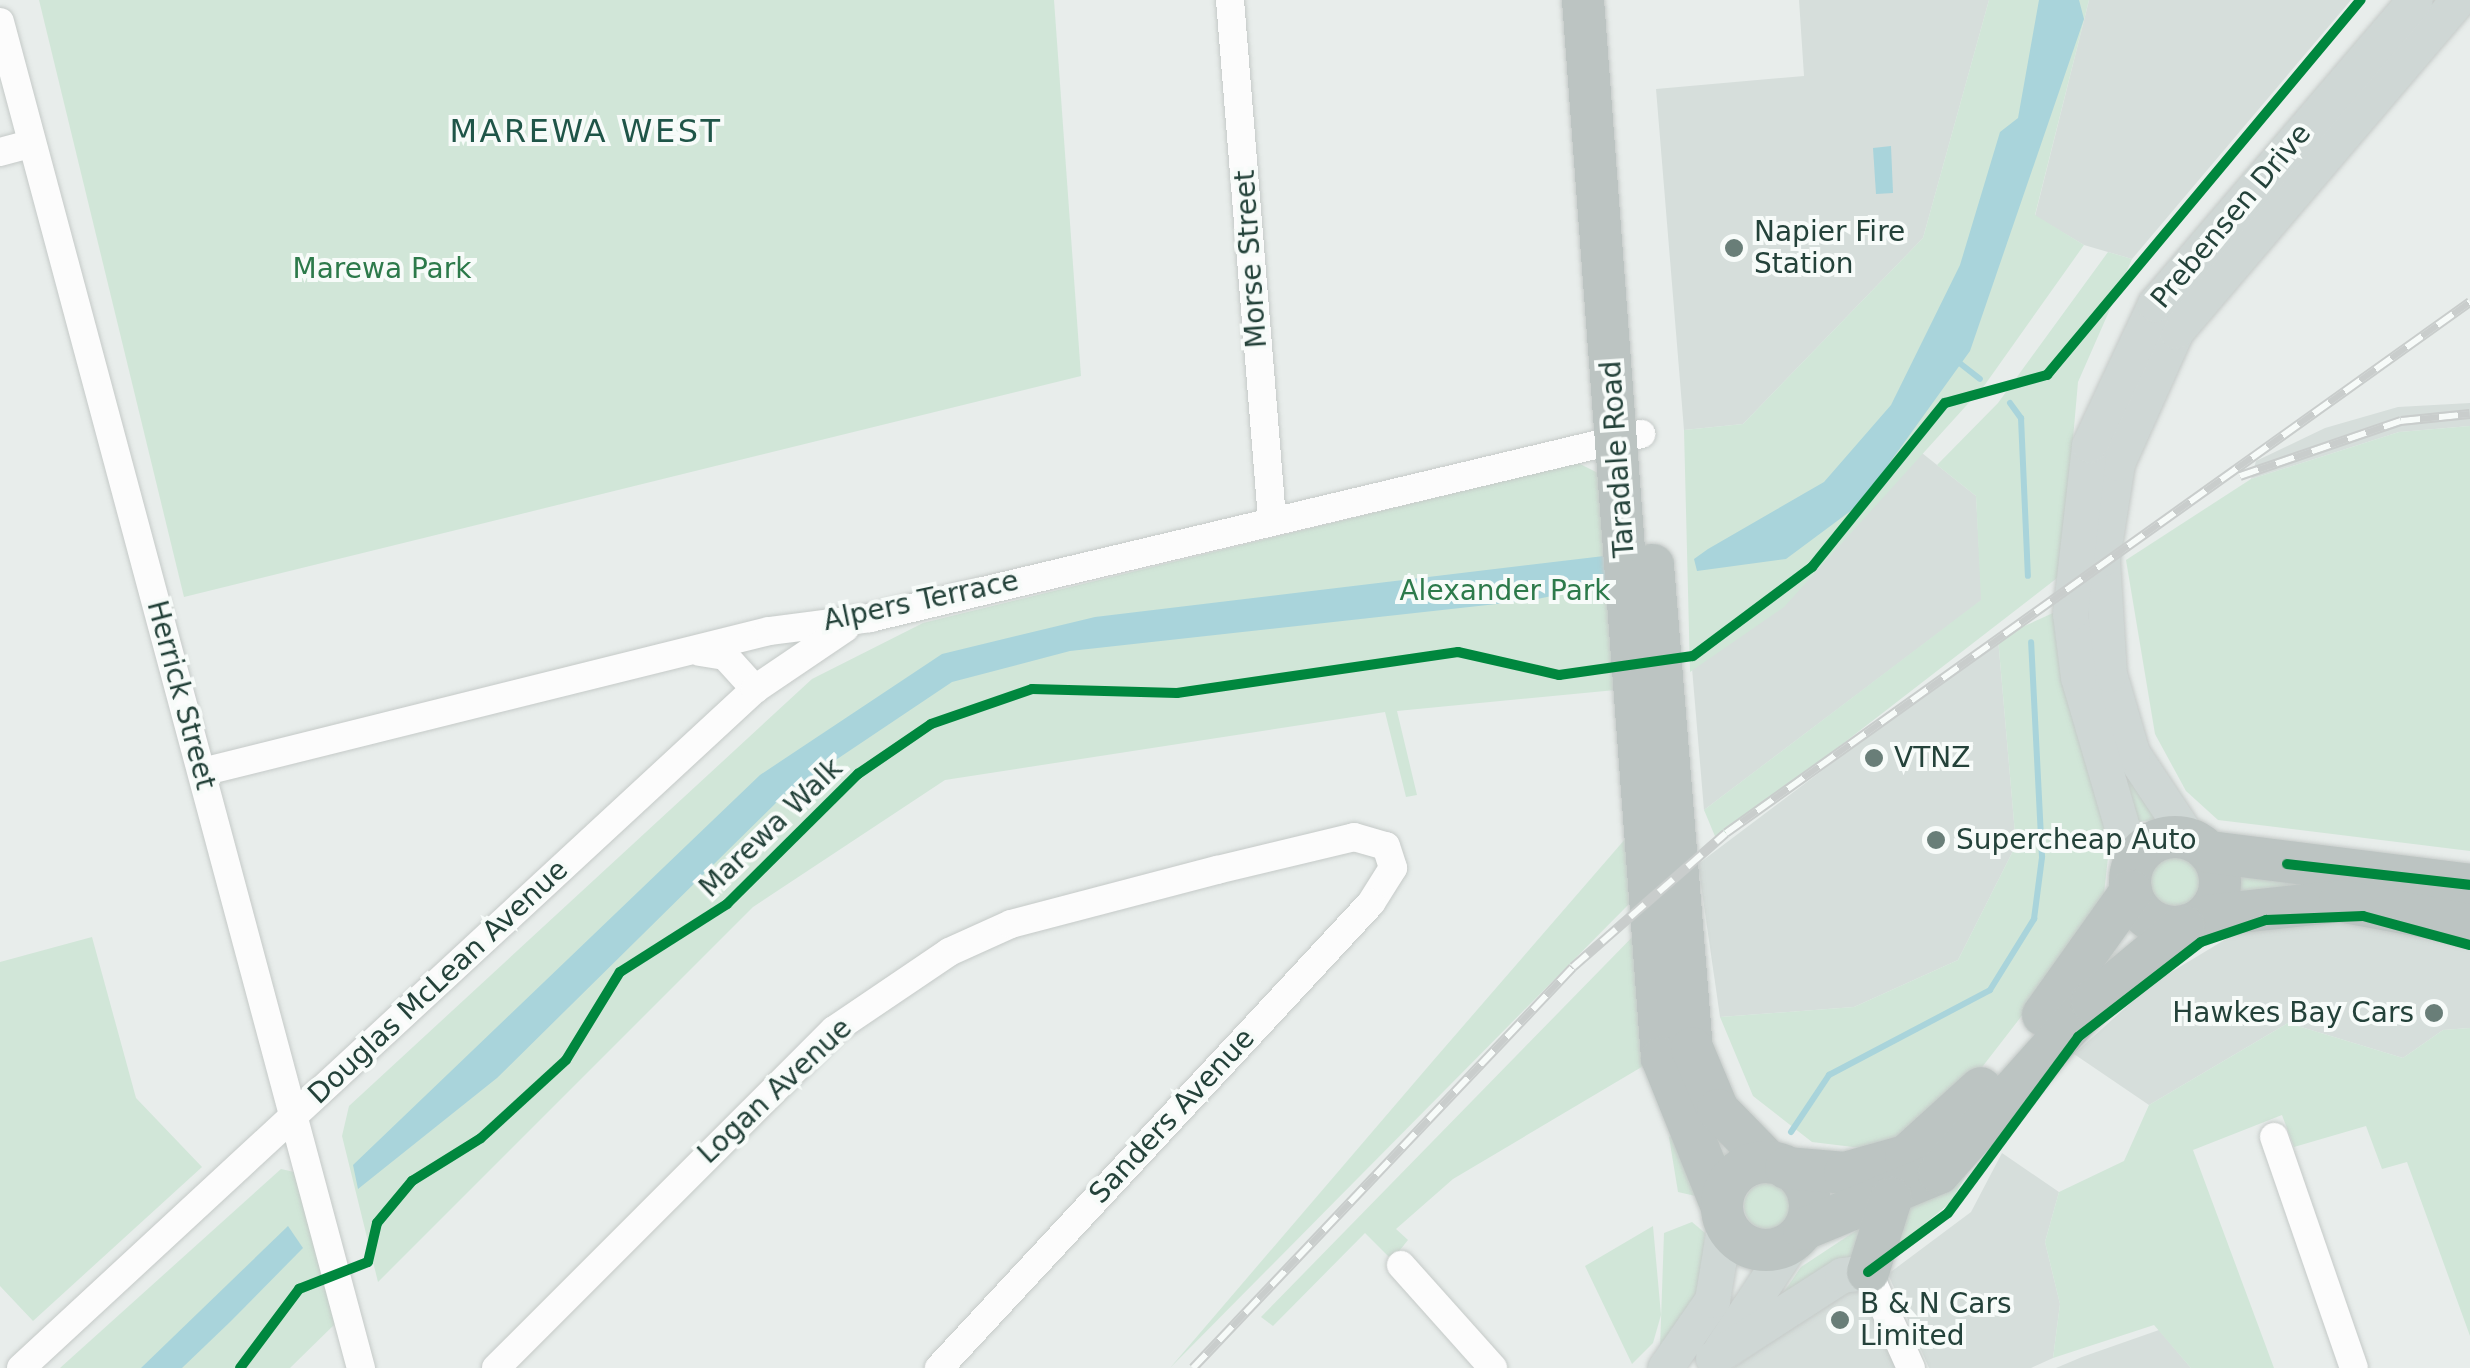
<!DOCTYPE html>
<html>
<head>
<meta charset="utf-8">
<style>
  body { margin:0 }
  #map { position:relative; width:2470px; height:1368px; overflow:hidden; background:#e8edeb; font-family:"DejaVu Sans",sans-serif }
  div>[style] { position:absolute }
  .built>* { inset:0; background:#d6dedb }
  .green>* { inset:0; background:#d1e6d8 }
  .round { border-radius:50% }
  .water>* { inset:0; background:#a9d4db }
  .stream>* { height:6px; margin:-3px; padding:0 3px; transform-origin:3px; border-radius:3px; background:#a9d4db }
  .roads { filter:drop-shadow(0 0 2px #c5cac8) drop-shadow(0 0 2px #c5cac8) }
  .minor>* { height:28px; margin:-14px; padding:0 14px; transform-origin:14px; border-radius:14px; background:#fcfcfc }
  .major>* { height:35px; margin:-17.5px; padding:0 17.5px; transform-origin:17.5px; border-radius:17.5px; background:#cfd7d5 }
  .highway>* { height:42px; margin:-21px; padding:0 21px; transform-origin:21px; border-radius:21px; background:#bcc4c2 }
  .highway>.ring { margin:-21px; padding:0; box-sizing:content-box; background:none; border:42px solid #bcc4c2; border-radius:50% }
  .rail>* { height:10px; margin-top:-5px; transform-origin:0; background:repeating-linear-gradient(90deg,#f7fbf9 0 19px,#c9cdcc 0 38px); box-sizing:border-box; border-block:2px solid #c9cdcc }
  .cycleway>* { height:10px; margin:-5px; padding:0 5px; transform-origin:5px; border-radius:5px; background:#00873e }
  .dots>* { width:28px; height:28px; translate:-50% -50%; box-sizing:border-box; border:5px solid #f7fbf9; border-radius:50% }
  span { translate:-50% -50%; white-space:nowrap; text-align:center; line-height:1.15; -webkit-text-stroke:8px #f7fbf9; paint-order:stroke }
  .street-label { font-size:28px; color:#24423a }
  .poi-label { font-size:28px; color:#24423a }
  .left { translate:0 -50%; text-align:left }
  .right { translate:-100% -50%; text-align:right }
  .park-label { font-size:28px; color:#2d7a4b }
  .quarter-label { font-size:32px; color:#1f5548; letter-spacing:2.5px }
</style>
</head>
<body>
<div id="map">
  <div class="built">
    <i style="clip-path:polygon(1799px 0,1989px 0,1923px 238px,1743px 424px,1684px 430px,1656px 89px,1804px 76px)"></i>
    <i style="clip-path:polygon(2089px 0,2351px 0,2132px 259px,2084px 245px,2035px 216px)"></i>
    <i style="clip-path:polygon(2470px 403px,2470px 426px,2399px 432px,2251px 479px,2256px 461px,2325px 428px,2398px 407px)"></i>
    <i style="clip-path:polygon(1922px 453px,1976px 496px,1982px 600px,1704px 810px,1692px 668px)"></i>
    <i style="clip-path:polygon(1998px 638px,2016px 845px,1958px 960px,1854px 1007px,1720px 1017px,1698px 864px)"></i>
    <i style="clip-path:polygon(2377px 918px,2470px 941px,2470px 1028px,2443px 1030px,2403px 1058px,2288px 1023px,2149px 1105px,2074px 1054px,2153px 983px,2236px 933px)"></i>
    <i style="clip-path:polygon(2002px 1153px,2059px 1192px,2045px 1242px,2060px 1304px,2053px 1358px,2031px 1368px,1929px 1368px,1888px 1274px,1971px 1212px)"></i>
    <i style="clip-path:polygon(1857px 1284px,1904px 1368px,1733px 1368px)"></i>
    <i style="clip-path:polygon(2159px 1330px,2191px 1368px,2056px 1368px,2082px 1357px)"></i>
  </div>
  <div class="green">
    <i style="clip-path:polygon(39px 0,1054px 0,1081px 376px,184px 597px)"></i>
    <i style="clip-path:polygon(1989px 0,2089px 0,2035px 215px,2084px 245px,1984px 386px,1784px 607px,1690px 672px,1684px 430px,1743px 424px,1923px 238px)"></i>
    <i style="clip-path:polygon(2108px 252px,2132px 259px,2078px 382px,2061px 575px,1717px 841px,1704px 810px,1981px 600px,1976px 496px,1937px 465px,1998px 403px)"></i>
    <i style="clip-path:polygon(2470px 426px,2470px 851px,2218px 820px,2186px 791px,2155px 734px,2126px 560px,2251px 479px,2399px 432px)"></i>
    <i style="clip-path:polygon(1578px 463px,1606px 477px,1626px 689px,1397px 711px,1417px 795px,1406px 797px,1385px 712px,945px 780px,753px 907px,378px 1282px,342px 1136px,349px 1106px,812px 679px,923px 623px)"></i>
    <i style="clip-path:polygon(2053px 613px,2110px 839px,2102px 912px,1959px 1097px,1878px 1150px,1812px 1142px,1753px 1096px,1720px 1017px,1854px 1007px,1958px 960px,2016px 845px,1998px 638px)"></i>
    <i style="clip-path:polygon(2118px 756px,2156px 820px,2134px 822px)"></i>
    <i style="clip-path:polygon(1626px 838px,1629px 904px,1170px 1368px,1432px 1062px)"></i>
    <i class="round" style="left:2147px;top:856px;width:52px;height:52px"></i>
    <i style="clip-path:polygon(2240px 875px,2383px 888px,2237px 895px)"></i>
    <i style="clip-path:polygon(1646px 923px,1645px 1065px,1453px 1179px,1396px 1229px,1408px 1240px,1392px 1260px,1365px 1233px,1273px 1326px,1261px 1317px)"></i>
    <i style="clip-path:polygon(92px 937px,136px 1098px,202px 1167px,33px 1321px,0 1286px,0 962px)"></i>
    <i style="clip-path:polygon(2288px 1023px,2403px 1058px,2443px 1030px,2470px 1028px,2470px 1336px,2407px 1162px,2382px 1169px,2366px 1126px,2294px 1147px,2282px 1115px,2193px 1150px,2274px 1368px,2191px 1368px,2154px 1325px,2053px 1358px,2060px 1304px,2045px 1242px,2059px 1192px,2124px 1161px,2149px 1105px)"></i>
    <i style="clip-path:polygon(1669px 1137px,1672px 1135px,1700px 1197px,1678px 1192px)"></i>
    <i style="clip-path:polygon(1971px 1166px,1951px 1202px,1882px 1259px,1894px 1217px)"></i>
    <i style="clip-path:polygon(281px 1169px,294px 1172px,338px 1321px,290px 1368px,60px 1368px)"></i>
    <i class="round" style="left:1744px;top:1183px;width:46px;height:46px"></i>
    <i style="clip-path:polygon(1692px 1222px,1705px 1233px,1699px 1298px,1660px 1349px,1664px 1233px)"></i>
    <i style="clip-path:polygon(1653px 1226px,1661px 1315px,1653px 1343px,1632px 1364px,1585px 1266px)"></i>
    <i style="clip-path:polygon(1863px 1226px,1856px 1261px,1760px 1327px,1801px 1267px)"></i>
  </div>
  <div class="water">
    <i style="clip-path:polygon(2039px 0,2079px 0,2084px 19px,1970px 351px,1860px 504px,1786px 559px,1697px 571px,1694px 559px,1708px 549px,1824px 482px,1891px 405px,1960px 265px,2000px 132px,2018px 118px)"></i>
    <i style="clip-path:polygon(1891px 146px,1893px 193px,1876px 194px,1873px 148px)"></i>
    <i style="clip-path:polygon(1604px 556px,1607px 585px,1532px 600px,1070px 651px,952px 682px,785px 794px,497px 1078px,358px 1189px,353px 1165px,760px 775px,942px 654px,1095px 617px)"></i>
    <i style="clip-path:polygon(288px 1226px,303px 1248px,230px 1322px,182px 1368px,141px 1368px)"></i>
  </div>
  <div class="stream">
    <i style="left:1957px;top:361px;width:29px;rotate:38deg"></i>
    <i style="left:2010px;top:403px;width:19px;rotate:54deg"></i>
    <i style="left:2021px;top:418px;width:158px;rotate:87.5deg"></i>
    <i style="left:1791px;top:1132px;width:69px;rotate:-56.3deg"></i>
    <i style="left:1829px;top:1075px;width:182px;rotate:-27.8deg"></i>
    <i style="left:1990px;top:990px;width:84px;rotate:-58.2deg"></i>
    <i style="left:2034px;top:919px;width:63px;rotate:-82.6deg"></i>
    <i style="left:2042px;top:857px;width:215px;rotate:-92.9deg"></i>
  </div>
  <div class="roads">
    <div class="minor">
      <i style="left:1230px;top:0;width:521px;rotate:85.37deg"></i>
      <i style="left:0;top:22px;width:1394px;rotate:74.99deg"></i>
      <i style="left:0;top:152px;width:31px;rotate:-15deg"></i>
      <i style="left:700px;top:652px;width:25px;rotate:9deg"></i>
      <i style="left:725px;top:656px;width:45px;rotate:47.7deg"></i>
      <i style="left:202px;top:772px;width:584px;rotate:-13.96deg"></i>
      <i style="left:769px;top:631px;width:102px;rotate:-7.3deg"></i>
      <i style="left:870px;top:618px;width:793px;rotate:-13.42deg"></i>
      <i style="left:2274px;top:1137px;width:244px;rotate:70.9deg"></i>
      <i style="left:1401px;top:1265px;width:138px;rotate:48.2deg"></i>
      <i style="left:1868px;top:1272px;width:105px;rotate:65.9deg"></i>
      <i style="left:21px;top:1368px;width:1000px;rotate:-42.77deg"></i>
      <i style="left:755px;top:689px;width:109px;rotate:-34.1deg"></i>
      <i style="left:496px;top:1368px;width:478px;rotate:-45deg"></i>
      <i style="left:834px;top:1030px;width:139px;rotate:-34.1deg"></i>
      <i style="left:949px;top:952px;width:68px;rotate:-24.3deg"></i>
      <i style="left:1011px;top:924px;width:213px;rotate:-14.7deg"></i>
      <i style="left:1217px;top:870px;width:141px;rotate:-13.5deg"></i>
      <i style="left:1354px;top:837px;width:33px;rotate:16deg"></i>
      <i style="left:1386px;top:846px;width:23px;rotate:72deg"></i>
      <i style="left:1393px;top:868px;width:41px;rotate:122.2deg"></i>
      <i style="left:1371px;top:903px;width:635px;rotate:132.89deg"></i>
    </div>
    <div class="major">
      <i style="left:2189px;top:839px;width:103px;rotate:-123.5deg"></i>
      <i style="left:2132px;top:753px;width:82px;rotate:-106.2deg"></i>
      <i style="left:2109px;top:674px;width:116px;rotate:-93.5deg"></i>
      <i style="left:2102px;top:558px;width:96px;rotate:-81deg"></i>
      <i style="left:2117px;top:463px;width:145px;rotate:-65.9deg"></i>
      <i style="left:2176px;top:331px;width:435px;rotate:-49.6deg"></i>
      <i style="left:2133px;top:865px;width:196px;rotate:-106.3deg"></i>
      <i style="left:2078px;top:677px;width:64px;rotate:-97.1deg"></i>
      <i style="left:2070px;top:613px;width:169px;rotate:-83.5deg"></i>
      <i style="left:2089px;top:445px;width:156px;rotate:-64.9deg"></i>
      <i style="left:2155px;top:304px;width:400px;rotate:-49.5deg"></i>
      <i style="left:1721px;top:1349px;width:128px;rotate:-56.4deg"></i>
      <i style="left:1713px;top:1358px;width:153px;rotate:-32.8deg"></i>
      <i style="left:1842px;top:1275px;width:26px;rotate:-7deg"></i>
      <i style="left:1665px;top:1368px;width:83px;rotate:-55.3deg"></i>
      <i style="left:1712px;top:1300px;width:79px;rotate:-80.5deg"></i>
    </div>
    <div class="highway">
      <i style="left:1583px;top:0;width:1061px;rotate:85.73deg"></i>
      <i style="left:1662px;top:1058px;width:158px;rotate:68.1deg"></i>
      <i style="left:1653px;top:565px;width:485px;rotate:85.4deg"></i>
      <i style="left:1692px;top:1048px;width:67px;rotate:67.2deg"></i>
      <i style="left:1718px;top:1110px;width:73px;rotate:45.6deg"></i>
      <i class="ring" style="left:2130px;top:837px;width:48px;height:48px"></i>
      <i style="left:2210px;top:852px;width:262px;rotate:7.2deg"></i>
      <i style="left:2205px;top:916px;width:136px;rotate:-6.3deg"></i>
      <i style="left:2340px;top:901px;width:132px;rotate:10.5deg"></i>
      <i style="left:2043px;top:1015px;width:152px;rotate:-54.6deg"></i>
      <i class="ring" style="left:1722px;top:1162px;width:46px;height:46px"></i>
      <i style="left:1786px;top:1168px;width:59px;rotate:4.8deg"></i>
      <i style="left:1845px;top:1173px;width:63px;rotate:-15.6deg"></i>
      <i style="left:1906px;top:1156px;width:101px;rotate:-42.2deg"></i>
      <i style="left:1804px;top:1229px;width:146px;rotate:-22.5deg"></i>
      <i style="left:1939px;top:1173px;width:229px;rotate:-48.2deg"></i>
      <i style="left:2092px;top:1002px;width:119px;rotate:-39.6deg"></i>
      <i style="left:1868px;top:1272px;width:77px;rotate:-72.5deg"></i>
    </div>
  </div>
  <div class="rail">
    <i style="left:2240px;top:476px;width:170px;rotate:-18.9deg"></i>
    <i style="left:2401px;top:421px;width:69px;rotate:-5.8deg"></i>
    <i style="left:1193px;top:1368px;width:552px;rotate:-46.54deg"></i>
    <i style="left:1573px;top:967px;width:203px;rotate:-41.2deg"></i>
    <i style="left:1726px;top:833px;width:914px;rotate:-35.52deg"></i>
  </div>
  <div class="cycleway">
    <i style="left:2287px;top:864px;width:184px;rotate:6.5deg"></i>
    <i style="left:1868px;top:1272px;width:99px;rotate:-36.4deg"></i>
    <i style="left:1948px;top:1213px;width:219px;rotate:-53.5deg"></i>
    <i style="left:2078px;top:1037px;width:155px;rotate:-37.7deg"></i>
    <i style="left:2201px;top:942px;width:69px;rotate:-18.7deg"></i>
    <i style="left:2266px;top:920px;width:97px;rotate:-2.4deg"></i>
    <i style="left:2363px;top:916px;width:111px;rotate:15.2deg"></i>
    <i style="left:240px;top:1368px;width:99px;rotate:-53.2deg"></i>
    <i style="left:299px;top:1289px;width:74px;rotate:-21.4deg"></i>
    <i style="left:368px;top:1262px;width:40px;rotate:-77deg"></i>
    <i style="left:377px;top:1223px;width:55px;rotate:-50.2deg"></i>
    <i style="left:412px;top:1181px;width:81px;rotate:-31.9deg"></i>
    <i style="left:481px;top:1138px;width:115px;rotate:-42.5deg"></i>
    <i style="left:566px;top:1060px;width:103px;rotate:-58.5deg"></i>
    <i style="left:620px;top:972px;width:127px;rotate:-32.4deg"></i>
    <i style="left:727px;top:904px;width:185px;rotate:-44.8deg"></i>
    <i style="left:858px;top:774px;width:88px;rotate:-34.4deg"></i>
    <i style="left:931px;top:724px;width:107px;rotate:-19.1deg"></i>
    <i style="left:1032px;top:689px;width:145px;rotate:1.6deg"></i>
    <i style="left:1177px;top:693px;width:284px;rotate:-8.3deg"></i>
    <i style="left:1458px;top:652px;width:104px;rotate:12.8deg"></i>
    <i style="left:1559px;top:675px;width:135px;rotate:-8.1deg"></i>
    <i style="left:1693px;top:656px;width:149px;rotate:-36.8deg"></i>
    <i style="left:1812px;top:567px;width:211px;rotate:-51deg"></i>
    <i style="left:1945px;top:403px;width:106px;rotate:-15.4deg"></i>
    <i style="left:2047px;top:375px;width:489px;rotate:-50.1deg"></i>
  </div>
  <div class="dots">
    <i style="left:1734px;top:248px;background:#697e78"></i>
    <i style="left:1874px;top:758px;background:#697e78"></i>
    <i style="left:1936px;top:840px;background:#697e78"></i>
    <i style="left:2434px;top:1013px;background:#697e78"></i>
    <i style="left:1840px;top:1320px;background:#697e78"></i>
  </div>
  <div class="street-label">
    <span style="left:2231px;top:216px;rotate:-50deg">Prebensen Drive</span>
    <span style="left:1251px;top:259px;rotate:-94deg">Morse Street</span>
    <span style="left:1618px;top:459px;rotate:-94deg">Taradale Road</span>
    <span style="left:921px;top:601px;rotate:-12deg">Alpers Terrace</span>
    <span style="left:181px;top:695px;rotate:75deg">Herrick Street</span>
    <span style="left:771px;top:828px;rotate:-44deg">Marewa Walk</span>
    <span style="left:438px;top:982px;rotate:-43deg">Douglas McLean Avenue</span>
    <span style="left:775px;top:1091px;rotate:-43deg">Logan Avenue</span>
    <span style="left:1172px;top:1116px;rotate:-47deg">Sanders Avenue</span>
  </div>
  <div class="poi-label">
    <span class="left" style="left:1754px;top:248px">Napier Fire<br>Station</span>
    <span class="left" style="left:1894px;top:758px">VTNZ</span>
    <span class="left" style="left:1956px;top:840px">Supercheap Auto</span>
    <span class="right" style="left:2414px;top:1013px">Hawkes Bay Cars</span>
    <span class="left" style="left:1860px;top:1320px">B &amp; N Cars<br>Limited</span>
  </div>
  <div class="park-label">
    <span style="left:382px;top:269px">Marewa Park</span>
    <span style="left:1505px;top:591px">Alexander Park</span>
  </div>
  <div class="quarter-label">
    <span style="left:586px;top:131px">MAREWA WEST</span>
  </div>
</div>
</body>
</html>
